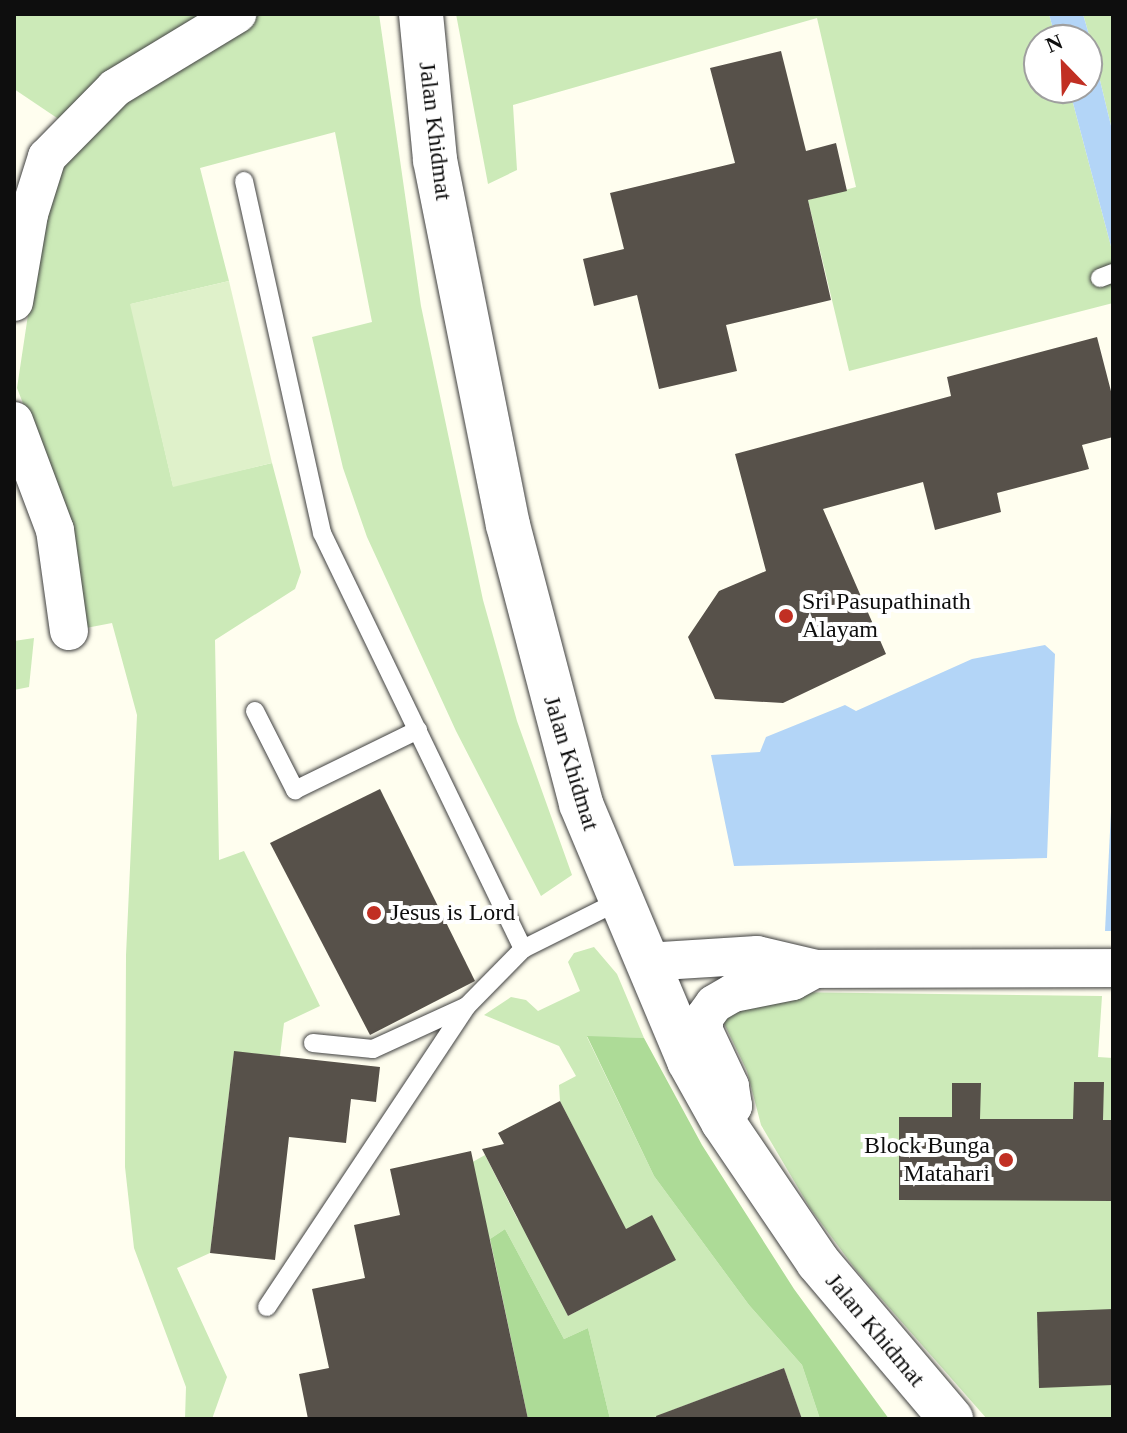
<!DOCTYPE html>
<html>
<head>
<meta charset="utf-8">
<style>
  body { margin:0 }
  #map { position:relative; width:1127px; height:1433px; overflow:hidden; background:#fffeef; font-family:Georgia,serif }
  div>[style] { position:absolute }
  .green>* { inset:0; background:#cceab8 }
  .forest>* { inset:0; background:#addb97 }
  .pitch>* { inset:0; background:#dff1ca }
  .water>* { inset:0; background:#b3d5f7 }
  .building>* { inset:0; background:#57514a }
  .roads { filter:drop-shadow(0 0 2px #414141) drop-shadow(0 0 2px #414141) }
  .service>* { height:18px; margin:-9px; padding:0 9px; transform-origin:9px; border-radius:9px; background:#fff }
  .minor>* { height:38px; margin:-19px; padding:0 19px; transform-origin:19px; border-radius:19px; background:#fff }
  .tertiary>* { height:44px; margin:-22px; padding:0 22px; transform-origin:22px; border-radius:22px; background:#fff }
  .dots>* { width:22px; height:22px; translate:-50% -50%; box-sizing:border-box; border:4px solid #fff; border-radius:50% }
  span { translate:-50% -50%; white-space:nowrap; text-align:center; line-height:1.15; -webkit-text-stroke:8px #fff; paint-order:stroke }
  .street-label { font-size:24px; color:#0e0e0e }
  .poi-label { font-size:24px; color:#0e0e0e }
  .left { translate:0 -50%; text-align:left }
  .right { translate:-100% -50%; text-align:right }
  .frame { position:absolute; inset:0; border:16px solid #0e0e0e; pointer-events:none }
  .north { position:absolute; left:1023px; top:24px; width:80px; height:80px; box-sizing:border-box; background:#fff; border:2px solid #9f9f9f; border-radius:50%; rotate:337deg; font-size:22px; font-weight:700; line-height:32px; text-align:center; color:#0e0e0e }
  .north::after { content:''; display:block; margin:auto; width:28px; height:36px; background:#c12f23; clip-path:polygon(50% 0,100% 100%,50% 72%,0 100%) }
</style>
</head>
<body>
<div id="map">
  <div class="green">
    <i style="clip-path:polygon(14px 14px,208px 14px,60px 120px,14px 89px)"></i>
    <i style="clip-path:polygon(261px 14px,379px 14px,421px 306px,483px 600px,517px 721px,572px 875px,541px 896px,456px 731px,367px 537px,343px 468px,312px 337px,372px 322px,335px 132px,200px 168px,229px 281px,131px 304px,173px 486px,272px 463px,301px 572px,295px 589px,215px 640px,219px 860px,244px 851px,320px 1006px,284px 1023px,280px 1056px,234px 1052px,210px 1253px,177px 1268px,227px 1377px,212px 1419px,185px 1419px,186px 1387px,134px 1248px,125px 1167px,126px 955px,137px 715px,112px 623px,86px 628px,70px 524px,17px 388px,34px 275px,62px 159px,120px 97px)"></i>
    <i style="clip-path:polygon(456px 14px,1049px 14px,1056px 40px,1039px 40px,1039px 88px,1069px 88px,1113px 254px,1113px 303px,849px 371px,808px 200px,856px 187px,817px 18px,513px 105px,517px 170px,488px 184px)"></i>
    <i style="clip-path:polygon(1083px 14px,1113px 14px,1113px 134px,1089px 35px)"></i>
    <i style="clip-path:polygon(34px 638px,29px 687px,14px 690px,14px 641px)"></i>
    <i style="clip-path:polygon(evenodd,594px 947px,617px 974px,644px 1038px,587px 1037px,654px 1176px,749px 1305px,802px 1365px,820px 1419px,802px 1419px,784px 1368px,670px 1411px,672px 1419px,610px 1419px,588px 1328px,564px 1339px,505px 1229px,490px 1239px,461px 1245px,446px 1177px,485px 1155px,518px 1220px,599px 1179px,560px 1101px,559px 1085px,576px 1076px,559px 1046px,484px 1015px,511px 997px,526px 1000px,538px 1011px,580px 991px,568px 962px,574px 953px,594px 947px,652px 1216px,675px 1260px,568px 1316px,545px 1270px,652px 1216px)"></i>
    <i style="clip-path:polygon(784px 992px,1102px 996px,1098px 1057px,1113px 1058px,1113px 1419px,987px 1419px,856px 1270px,810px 1208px,761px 1125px,747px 1071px,720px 1015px)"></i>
  </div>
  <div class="forest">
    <i style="clip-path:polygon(587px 1036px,644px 1038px,702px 1145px,794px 1289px,889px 1419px,820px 1419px,802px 1365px,749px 1305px,654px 1176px)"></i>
    <i style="clip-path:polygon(505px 1229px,564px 1339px,588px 1328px,610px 1419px,528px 1419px,490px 1239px)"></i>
  </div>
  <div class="pitch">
    <i style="clip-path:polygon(229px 281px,272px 463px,173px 487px,130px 304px)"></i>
  </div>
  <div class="water">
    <i style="clip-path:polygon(1049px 14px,1083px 14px,1089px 35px,1113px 134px,1113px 254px,1069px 88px,1087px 88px,1087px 40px,1056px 40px)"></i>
    <i style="clip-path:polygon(1045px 645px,1055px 654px,1047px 858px,734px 866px,711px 755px,760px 752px,766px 737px,845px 705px,856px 711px,972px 659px)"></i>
    <i style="clip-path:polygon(1113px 772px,1113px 931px,1105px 931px)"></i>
  </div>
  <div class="building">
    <i style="clip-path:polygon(781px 51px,806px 151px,836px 143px,847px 191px,808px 200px,831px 300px,726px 325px,737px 371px,659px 389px,637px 295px,594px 306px,583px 259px,624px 249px,610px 193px,735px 163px,710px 68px)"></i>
    <i style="clip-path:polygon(1097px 337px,1113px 399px,1113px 437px,1082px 445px,1089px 469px,997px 493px,1001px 512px,935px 530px,923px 482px,823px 509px,886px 654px,783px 703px,715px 699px,688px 637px,719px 591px,766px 571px,735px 454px,951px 396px,947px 377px)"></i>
    <i style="clip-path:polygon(380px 789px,475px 981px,370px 1035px,270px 843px)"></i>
    <i style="clip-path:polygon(234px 1051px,380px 1067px,376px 1102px,351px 1099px,346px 1143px,289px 1137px,275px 1260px,210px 1253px)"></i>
    <i style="clip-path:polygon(1074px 1082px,1104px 1082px,1103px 1120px,1113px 1120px,1113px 1201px,899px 1200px,899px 1117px,952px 1117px,952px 1083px,981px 1083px,980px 1119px,1073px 1119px)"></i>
    <i style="clip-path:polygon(560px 1101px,626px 1229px,652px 1215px,676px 1260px,568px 1316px,482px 1149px,504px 1144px,498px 1133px)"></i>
    <i style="clip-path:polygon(471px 1151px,528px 1419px,308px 1419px,299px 1374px,329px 1368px,312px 1289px,365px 1278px,354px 1225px,400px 1215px,390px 1169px)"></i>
    <i style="clip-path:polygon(1113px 1309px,1113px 1385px,1039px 1388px,1037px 1312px)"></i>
    <i style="clip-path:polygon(784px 1368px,802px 1419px,657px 1419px,656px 1416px)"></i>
  </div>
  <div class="roads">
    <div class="service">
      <i style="left:244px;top:181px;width:361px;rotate:77.5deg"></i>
      <i style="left:322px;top:533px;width:462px;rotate:64.2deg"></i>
      <i style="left:523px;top:949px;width:107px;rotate:-26.6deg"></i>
      <i style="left:1100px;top:278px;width:14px;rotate:-21deg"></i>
      <i style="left:255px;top:711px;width:89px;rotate:63.1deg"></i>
      <i style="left:295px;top:790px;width:137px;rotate:-26deg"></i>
      <i style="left:313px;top:1043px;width:60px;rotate:5.7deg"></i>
      <i style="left:373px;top:1049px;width:103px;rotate:-24.6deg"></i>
      <i style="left:467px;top:1006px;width:80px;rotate:-45.5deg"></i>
      <i style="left:267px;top:1307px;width:361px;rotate:-56.4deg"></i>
    </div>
    <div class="minor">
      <i style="left:14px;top:302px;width:89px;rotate:-80.3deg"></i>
      <i style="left:29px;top:214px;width:60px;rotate:-72.5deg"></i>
      <i style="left:47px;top:157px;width:97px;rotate:-45.4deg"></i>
      <i style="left:115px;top:88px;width:143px;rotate:-31.2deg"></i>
      <i style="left:14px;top:421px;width:116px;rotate:69.4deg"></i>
      <i style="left:55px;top:530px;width:102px;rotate:82.1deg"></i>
      <i style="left:646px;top:962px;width:111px;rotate:-3.6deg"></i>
      <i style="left:757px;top:955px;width:61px;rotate:13.3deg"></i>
      <i style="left:816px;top:969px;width:297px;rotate:-0.2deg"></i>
      <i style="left:723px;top:1122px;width:19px;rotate:-58deg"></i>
      <i style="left:733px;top:1106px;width:20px;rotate:-99deg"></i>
      <i style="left:730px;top:1086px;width:61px;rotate:-115.3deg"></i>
      <i style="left:704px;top:1031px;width:13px;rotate:-90deg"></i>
      <i style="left:704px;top:1018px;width:17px;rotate:-54deg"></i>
      <i style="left:714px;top:1004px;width:22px;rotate:-30deg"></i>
      <i style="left:733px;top:993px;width:61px;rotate:-11.3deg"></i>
      <i style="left:793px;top:981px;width:23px;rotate:-29deg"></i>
    </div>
    <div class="tertiary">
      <i style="left:421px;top:14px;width:147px;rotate:84.5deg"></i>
      <i style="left:435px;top:160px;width:372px;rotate:78.7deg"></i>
      <i style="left:508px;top:525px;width:288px;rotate:75.3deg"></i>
      <i style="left:581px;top:804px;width:279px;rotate:67.2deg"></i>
      <i style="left:689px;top:1061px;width:70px;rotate:60.9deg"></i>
      <i style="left:723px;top:1122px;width:169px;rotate:55.8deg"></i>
      <i style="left:818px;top:1262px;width:206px;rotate:49.7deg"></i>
    </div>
  </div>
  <div class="dots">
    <i style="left:786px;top:616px;background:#c12f23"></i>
    <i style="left:374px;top:913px;background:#c12f23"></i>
    <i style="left:1006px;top:1160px;background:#c12f23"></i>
  </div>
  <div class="street-label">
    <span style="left:435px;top:131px;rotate:83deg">Jalan Khidmat</span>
    <span style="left:571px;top:763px;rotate:73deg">Jalan Khidmat</span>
    <span style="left:875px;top:1330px;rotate:50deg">Jalan Khidmat</span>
  </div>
  <div class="poi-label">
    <span class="left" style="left:802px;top:616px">Sri Pasupathinath<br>Alayam</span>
    <span class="left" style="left:390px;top:913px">Jesus is Lord</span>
    <span class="right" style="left:990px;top:1160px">Block Bunga<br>Matahari</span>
  </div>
  <div class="frame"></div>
  <div class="north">N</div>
</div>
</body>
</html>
